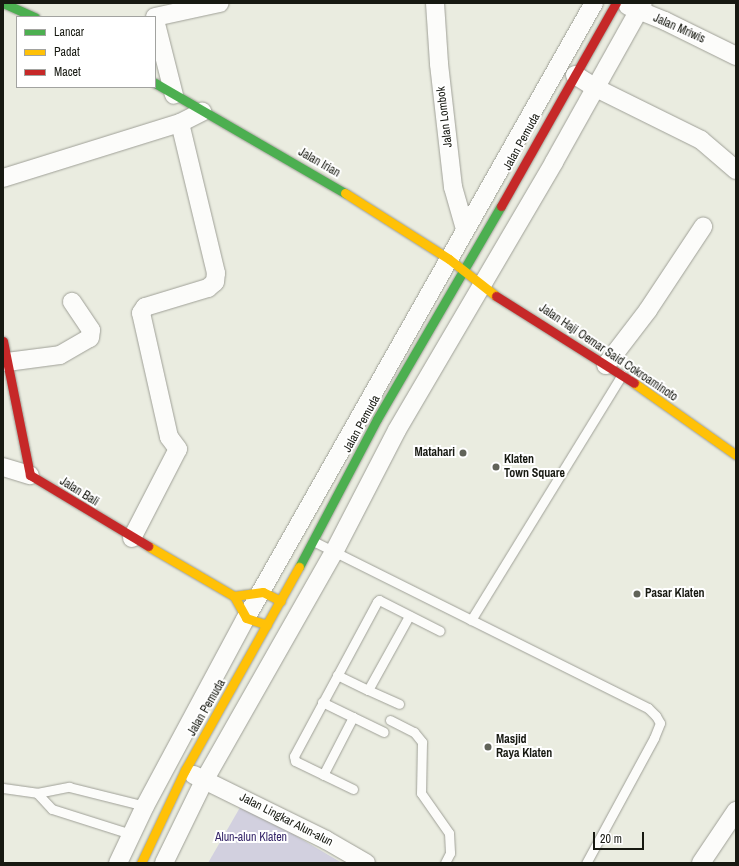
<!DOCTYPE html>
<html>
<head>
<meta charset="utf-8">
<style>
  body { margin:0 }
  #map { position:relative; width:739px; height:866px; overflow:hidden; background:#eaece0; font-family:"Archivo Narrow",sans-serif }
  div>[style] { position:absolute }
  .green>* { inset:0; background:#d2d0df }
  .roads { filter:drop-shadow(0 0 1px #9fa097) drop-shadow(0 0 1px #9fa097) }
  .lane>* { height:9px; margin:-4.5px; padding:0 4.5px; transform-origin:4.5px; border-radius:4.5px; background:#fcfcfa }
  .street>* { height:18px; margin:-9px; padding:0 9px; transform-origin:9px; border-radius:9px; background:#fcfcfa }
  .fast>* { height:9px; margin:-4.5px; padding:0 4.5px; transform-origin:4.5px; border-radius:4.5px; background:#4caf50 }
  .slow>* { height:9px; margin:-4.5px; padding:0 4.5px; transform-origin:4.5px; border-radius:4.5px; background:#ffc107 }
  .jam>* { height:9px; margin:-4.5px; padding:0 4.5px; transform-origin:4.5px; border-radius:4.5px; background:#c62828 }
  .dots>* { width:11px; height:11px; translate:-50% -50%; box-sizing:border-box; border:2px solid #fff; border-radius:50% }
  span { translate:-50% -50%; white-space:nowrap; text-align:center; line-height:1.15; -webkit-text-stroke:4px #fff; paint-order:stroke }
  .street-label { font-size:12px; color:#171911 }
  .poi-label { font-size:12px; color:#171911; font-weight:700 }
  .right { translate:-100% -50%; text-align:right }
  .left { translate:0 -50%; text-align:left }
  .park-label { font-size:12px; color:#362669 }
  .frame { position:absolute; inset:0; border:4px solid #171911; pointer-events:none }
  .legend { position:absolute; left:16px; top:16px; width:140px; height:72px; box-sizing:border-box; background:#fff; border:1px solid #a2a3a0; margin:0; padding:5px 7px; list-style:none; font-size:12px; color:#171911 }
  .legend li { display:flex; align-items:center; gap:8px; height:20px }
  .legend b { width:20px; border:1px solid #a2a3a0 }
  .scale { position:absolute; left:593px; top:832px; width:51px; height:18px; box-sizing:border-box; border:2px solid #171911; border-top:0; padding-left:5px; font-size:12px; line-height:14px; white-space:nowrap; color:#171911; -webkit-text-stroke:3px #fff; paint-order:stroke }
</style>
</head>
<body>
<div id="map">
  <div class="green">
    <i style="clip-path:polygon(242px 804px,342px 863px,208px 863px)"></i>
  </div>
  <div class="roads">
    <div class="lane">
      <i style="left:313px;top:541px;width:374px;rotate:26.5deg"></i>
      <i style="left:648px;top:708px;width:11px;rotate:45deg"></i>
      <i style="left:656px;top:716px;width:8px;rotate:60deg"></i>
      <i style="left:660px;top:723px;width:16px;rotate:112deg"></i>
      <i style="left:654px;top:738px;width:142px;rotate:118.5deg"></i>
      <i style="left:471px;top:620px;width:288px;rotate:-58.4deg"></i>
      <i style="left:337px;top:675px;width:34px;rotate:26deg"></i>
      <i style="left:368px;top:690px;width:85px;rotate:-61deg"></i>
      <i style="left:368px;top:690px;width:34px;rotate:24deg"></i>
      <i style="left:322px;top:702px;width:34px;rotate:26deg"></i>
      <i style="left:353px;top:717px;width:65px;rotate:117.3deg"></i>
      <i style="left:353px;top:717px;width:34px;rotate:26deg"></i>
      <i style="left:390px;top:720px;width:27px;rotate:27deg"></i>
      <i style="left:414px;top:732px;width:13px;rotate:51deg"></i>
      <i style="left:422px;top:742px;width:51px;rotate:91.1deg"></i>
      <i style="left:421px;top:793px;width:49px;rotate:55deg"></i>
      <i style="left:449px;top:833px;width:20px;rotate:87deg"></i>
      <i style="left:450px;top:853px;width:11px;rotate:117deg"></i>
      <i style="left:3px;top:788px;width:34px;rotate:8deg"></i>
      <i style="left:37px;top:793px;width:33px;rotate:-11deg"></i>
      <i style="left:69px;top:787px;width:78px;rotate:14deg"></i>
      <i style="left:353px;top:789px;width:64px;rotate:-154.2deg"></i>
      <i style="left:295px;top:761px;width:5px;rotate:-101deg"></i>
      <i style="left:294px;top:756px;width:175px;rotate:-61.7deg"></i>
      <i style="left:377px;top:602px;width:3px;rotate:-45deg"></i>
      <i style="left:379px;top:600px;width:68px;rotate:26.9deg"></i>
      <i style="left:37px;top:793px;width:22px;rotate:47deg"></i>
      <i style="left:52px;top:809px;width:83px;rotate:17.6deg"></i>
    </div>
    <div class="street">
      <i style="left:435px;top:3px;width:61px;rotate:86.2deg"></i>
      <i style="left:439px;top:64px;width:124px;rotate:83.5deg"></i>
      <i style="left:453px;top:187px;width:44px;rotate:74.1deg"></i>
      <i style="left:628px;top:6px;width:40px;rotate:22deg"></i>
      <i style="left:665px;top:21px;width:79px;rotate:26.2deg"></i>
      <i style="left:155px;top:17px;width:66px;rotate:-12.2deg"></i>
      <i style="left:155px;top:20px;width:77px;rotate:75.8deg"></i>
      <i style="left:575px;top:75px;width:25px;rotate:32deg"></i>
      <i style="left:596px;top:88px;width:117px;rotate:26.3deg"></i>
      <i style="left:701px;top:140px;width:46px;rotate:40.6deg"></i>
      <i style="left:3px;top:178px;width:185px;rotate:-17.3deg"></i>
      <i style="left:180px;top:123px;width:25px;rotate:-27deg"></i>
      <i style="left:7px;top:362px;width:53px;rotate:-7.5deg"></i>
      <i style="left:60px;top:355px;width:34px;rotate:-30deg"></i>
      <i style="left:90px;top:338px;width:8px;rotate:-83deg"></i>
      <i style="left:91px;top:330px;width:34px;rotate:-124deg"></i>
      <i style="left:606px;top:365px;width:69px;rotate:-52.6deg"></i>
      <i style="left:648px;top:310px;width:100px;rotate:-56.5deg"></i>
      <i style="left:3px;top:467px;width:28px;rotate:17deg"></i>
      <i style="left:132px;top:538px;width:100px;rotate:-62.7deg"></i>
      <i style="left:178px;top:449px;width:15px;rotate:-127deg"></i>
      <i style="left:169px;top:437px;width:127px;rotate:-102.7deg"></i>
      <i style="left:141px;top:313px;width:7px;rotate:-56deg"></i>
      <i style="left:145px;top:307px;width:66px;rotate:-16.8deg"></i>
      <i style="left:208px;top:288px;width:9px;rotate:-41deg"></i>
      <i style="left:215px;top:282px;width:9px;rotate:-84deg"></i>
      <i style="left:216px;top:273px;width:154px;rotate:-103.5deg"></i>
      <i style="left:194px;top:775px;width:147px;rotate:26.2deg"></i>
      <i style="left:326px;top:840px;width:46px;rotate:29.9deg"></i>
      <i style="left:118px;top:863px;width:63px;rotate:-64.7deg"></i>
      <i style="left:145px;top:806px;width:213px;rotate:-61.8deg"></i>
      <i style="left:246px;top:618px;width:707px;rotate:-60.5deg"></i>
      <i style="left:164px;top:863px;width:93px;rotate:-64deg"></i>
      <i style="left:205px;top:779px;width:261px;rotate:-60.4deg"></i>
      <i style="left:334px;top:552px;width:137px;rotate:-62.7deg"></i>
      <i style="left:397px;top:430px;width:311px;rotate:-59.6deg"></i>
      <i style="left:554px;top:162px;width:182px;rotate:-60.8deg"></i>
      <i style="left:701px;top:863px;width:63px;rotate:-56.1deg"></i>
    </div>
    <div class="fast">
      <i style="left:3px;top:3px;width:35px;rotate:24deg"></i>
      <i style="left:155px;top:83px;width:220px;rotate:30.1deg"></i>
      <i style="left:299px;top:567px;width:167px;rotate:-62.2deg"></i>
      <i style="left:377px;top:419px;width:246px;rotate:-59.8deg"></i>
    </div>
    <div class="slow">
      <i style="left:345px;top:193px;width:123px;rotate:32.4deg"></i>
      <i style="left:449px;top:259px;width:60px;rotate:38.2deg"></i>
      <i style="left:634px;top:383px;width:125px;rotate:35.2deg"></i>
      <i style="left:148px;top:546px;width:99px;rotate:30.2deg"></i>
      <i style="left:234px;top:596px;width:25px;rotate:61deg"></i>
      <i style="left:246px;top:618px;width:22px;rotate:18deg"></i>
      <i style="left:234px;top:596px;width:29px;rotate:-8deg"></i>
      <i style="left:263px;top:592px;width:20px;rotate:27deg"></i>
      <i style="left:141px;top:863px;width:103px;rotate:-64.7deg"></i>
      <i style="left:185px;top:770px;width:233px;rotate:-60.7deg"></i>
    </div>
    <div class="jam">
      <i style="left:501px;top:206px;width:233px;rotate:-60.5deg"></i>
      <i style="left:496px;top:296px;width:163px;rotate:32.2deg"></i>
      <i style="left:3px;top:341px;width:137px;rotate:78.6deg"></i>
      <i style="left:30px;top:475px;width:138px;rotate:31deg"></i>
    </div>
  </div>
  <div class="dots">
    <i style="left:463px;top:453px;background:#616359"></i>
    <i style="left:496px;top:467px;background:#616359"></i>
    <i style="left:637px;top:594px;background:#616359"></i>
    <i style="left:488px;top:747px;background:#616359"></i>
  </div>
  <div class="street-label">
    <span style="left:679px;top:29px;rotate:24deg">Jalan Mriwis</span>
    <span style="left:445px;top:117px;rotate:-97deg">Jalan Lombok</span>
    <span style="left:522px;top:142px;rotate:-61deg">Jalan Pemuda</span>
    <span style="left:319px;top:163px;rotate:30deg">Jalan Irian</span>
    <span style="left:608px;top:353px;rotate:34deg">Jalan Haji Oemar Said Cokroaminoto</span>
    <span style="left:362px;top:424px;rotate:-61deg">Jalan Pemuda</span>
    <span style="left:79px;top:492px;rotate:32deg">Jalan Bali</span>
    <span style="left:207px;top:708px;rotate:-60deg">Jalan Pemuda</span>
    <span style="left:286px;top:820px;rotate:27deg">Jalan Lingkar Alun-alun</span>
  </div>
  <div class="poi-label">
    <span class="right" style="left:455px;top:453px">Matahari</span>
    <span class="left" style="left:504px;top:467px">Klaten<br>Town Square</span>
    <span class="left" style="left:645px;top:594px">Pasar Klaten</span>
    <span class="left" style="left:496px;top:747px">Masjid<br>Raya Klaten</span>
  </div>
  <div class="park-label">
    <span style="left:251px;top:838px">Alun-alun Klaten</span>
  </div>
  <div class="frame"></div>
  <ul class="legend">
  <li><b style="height:5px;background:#4caf50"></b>Lancar</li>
  <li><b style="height:5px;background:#ffc107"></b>Padat</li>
  <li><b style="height:5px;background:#c62828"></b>Macet</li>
  </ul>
  <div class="scale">20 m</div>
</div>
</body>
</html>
